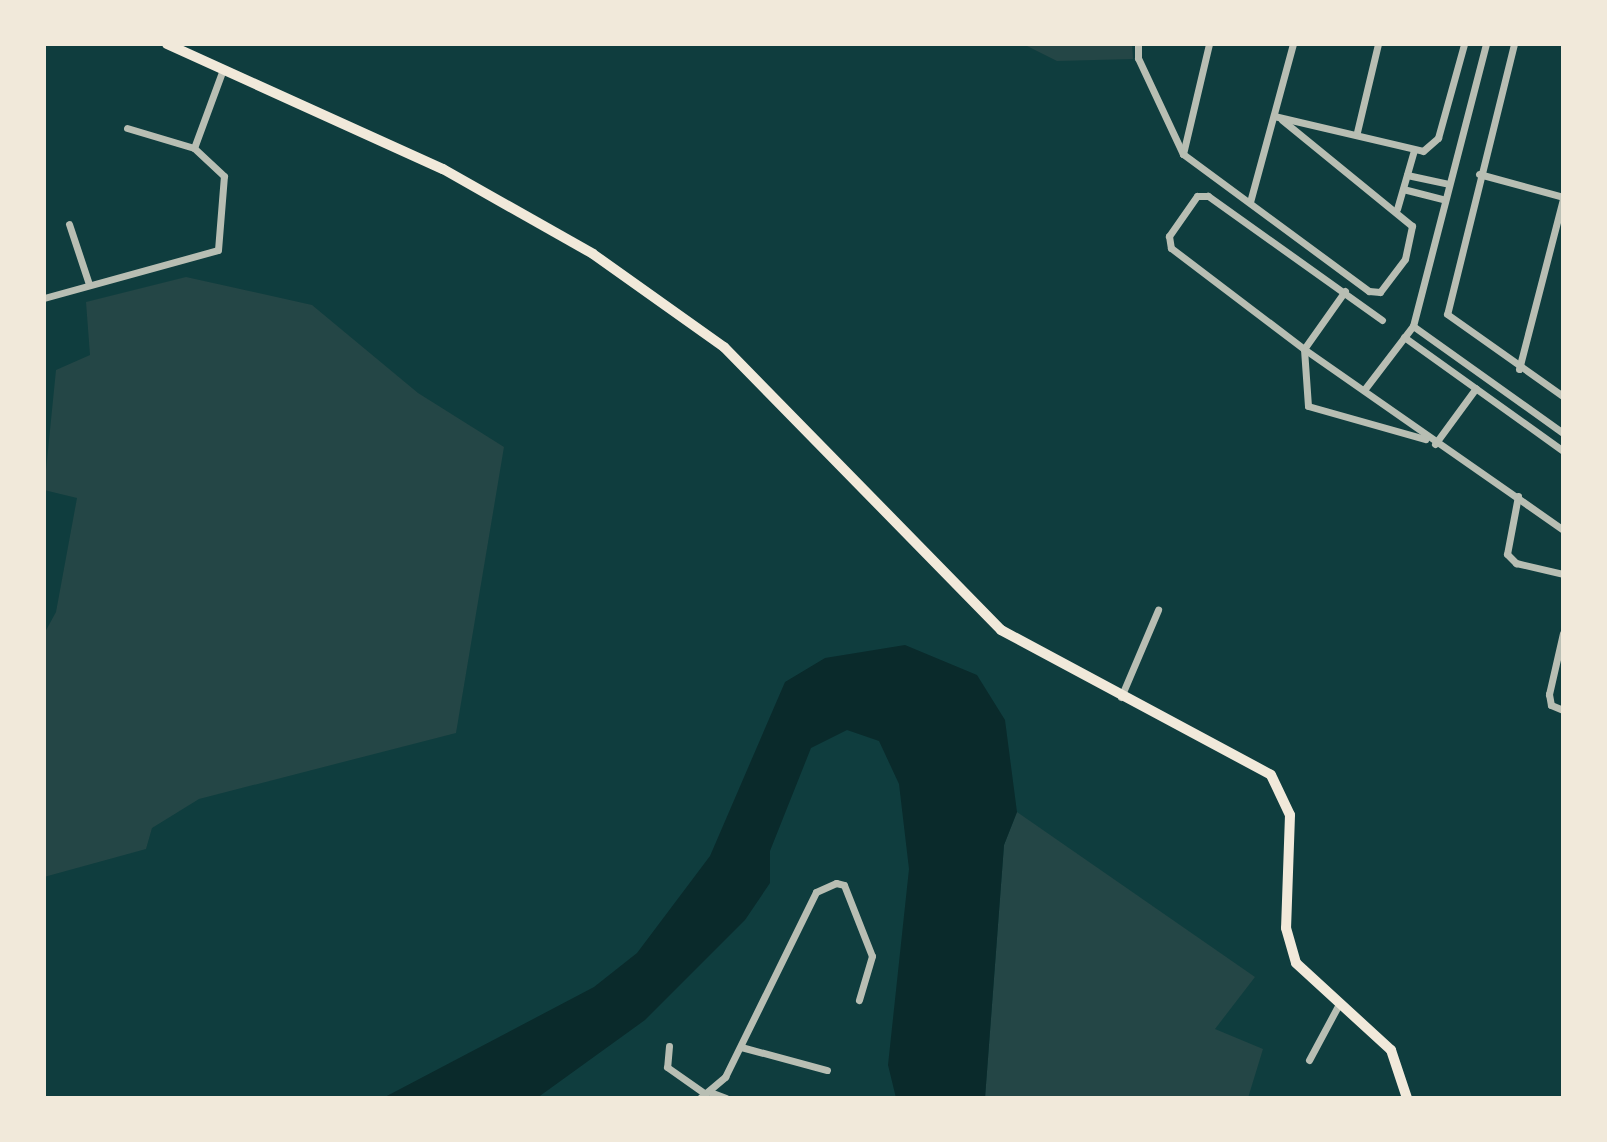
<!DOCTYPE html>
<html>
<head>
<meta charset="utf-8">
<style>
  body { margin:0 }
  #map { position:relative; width:1607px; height:1142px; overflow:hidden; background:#0f3d3e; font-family:"Nunito Sans",sans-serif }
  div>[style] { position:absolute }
  .green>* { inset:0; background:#244646 }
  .water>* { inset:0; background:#0a2a2b }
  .minor>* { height:7px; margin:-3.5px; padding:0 3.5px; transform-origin:3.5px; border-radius:3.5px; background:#b8beb3 }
  .primary>* { height:10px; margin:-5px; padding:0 5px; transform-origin:5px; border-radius:5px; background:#f1e9da }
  span { translate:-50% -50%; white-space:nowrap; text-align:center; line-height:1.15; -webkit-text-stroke:5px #f1e9da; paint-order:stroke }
  .frame { position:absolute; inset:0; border:46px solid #f1e9da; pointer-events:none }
</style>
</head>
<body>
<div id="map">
  <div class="green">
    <i style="clip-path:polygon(1023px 44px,1132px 44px,1133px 59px,1057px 61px)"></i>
    <i style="clip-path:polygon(186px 277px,312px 305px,418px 393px,504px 447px,456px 733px,199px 799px,152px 828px,146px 849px,44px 877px,44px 634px,56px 612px,77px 498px,44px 490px,56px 370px,90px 355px,86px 302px)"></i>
    <i style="clip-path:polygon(1017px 812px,1255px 977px,1215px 1029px,1263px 1049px,1248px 1098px,985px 1098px,1004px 845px)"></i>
  </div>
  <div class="water">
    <i style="clip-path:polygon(905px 645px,977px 675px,1005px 720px,1017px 812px,1004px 845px,985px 1098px,896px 1098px,888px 1065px,909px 869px,899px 784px,879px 741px,847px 730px,811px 748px,770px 851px,770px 883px,745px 920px,645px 1020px,537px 1098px,383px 1098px,594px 987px,637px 953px,710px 856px,785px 682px,825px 658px)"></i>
  </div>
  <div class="minor">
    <i style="left:1138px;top:44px;width:14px;rotate:90deg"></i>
    <i style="left:1138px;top:58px;width:106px;rotate:64.9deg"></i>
    <i style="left:1183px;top:154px;width:231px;rotate:36.4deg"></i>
    <i style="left:1369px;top:291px;width:11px;rotate:5deg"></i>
    <i style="left:1380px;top:292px;width:41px;rotate:-52.9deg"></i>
    <i style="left:1405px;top:259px;width:34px;rotate:-78deg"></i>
    <i style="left:1412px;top:226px;width:168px;rotate:-140.8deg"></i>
    <i style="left:1514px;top:44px;width:278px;rotate:103.9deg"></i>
    <i style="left:1447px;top:314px;width:142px;rotate:35.3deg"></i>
    <i style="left:1274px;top:116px;width:153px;rotate:13.2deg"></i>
    <i style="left:1423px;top:151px;width:20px;rotate:-41deg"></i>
    <i style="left:1438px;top:138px;width:98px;rotate:-74.5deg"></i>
    <i style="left:127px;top:128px;width:70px;rotate:16.6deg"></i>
    <i style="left:1357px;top:132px;width:90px;rotate:-76.6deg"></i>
    <i style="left:1183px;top:154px;width:113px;rotate:-76.7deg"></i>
    <i style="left:1479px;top:174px;width:87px;rotate:15.3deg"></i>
    <i style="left:1407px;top:175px;width:40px;rotate:12deg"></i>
    <i style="left:1403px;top:189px;width:40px;rotate:14.4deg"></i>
    <i style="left:1250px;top:202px;width:164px;rotate:-74.8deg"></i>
    <i style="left:1397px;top:209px;width:61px;rotate:-73.9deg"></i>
    <i style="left:69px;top:224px;width:63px;rotate:71.6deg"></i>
    <i style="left:1345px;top:291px;width:71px;rotate:125.3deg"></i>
    <i style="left:1304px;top:349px;width:57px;rotate:86deg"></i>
    <i style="left:1308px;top:406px;width:122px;rotate:15.8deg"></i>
    <i style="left:44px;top:298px;width:180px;rotate:-15.4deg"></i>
    <i style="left:218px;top:250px;width:74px;rotate:-85.4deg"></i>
    <i style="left:224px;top:176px;width:41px;rotate:-137deg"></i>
    <i style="left:194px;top:148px;width:84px;rotate:-69.8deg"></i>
    <i style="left:1382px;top:320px;width:214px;rotate:-144.5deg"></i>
    <i style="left:1208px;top:196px;width:11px;rotate:180deg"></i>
    <i style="left:1197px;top:196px;width:49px;rotate:125deg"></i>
    <i style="left:1169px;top:236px;width:12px;rotate:81deg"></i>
    <i style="left:1171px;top:248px;width:167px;rotate:37.2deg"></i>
    <i style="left:1304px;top:349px;width:316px;rotate:34.9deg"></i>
    <i style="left:1413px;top:326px;width:184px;rotate:35.5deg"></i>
    <i style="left:1404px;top:337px;width:196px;rotate:35.6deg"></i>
    <i style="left:1519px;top:369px;width:176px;rotate:-75.5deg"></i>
    <i style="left:1364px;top:390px;width:81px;rotate:-52.6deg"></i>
    <i style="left:1413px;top:326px;width:291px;rotate:-75.5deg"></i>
    <i style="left:1435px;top:444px;width:69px;rotate:-53.8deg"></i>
    <i style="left:1518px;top:496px;width:59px;rotate:100.7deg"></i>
    <i style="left:1507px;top:554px;width:13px;rotate:45deg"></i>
    <i style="left:1516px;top:563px;width:48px;rotate:13.2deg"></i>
    <i style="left:1563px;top:633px;width:63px;rotate:102.9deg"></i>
    <i style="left:1549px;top:694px;width:11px;rotate:80deg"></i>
    <i style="left:1551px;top:705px;width:13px;rotate:23deg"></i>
    <i style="left:1121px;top:697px;width:95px;rotate:-67deg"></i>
    <i style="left:669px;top:1046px;width:21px;rotate:95deg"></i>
    <i style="left:667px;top:1067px;width:45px;rotate:35.1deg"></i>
    <i style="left:741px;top:1047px;width:89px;rotate:15deg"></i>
    <i style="left:1309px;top:1060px;width:61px;rotate:-61.8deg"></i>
    <i style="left:710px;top:1092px;width:17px;rotate:21deg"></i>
    <i style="left:700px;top:1098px;width:33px;rotate:-40deg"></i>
    <i style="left:725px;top:1077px;width:206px;rotate:-63.8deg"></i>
    <i style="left:816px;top:892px;width:22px;rotate:-24deg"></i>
    <i style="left:836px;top:883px;width:8px;rotate:14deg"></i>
    <i style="left:844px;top:885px;width:76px;rotate:68.5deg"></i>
    <i style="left:872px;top:956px;width:46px;rotate:106.5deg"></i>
  </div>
  <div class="primary">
    <i style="left:167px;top:44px;width:303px;rotate:24.4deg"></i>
    <i style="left:443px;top:169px;width:172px;rotate:29.5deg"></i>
    <i style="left:593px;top:254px;width:161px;rotate:35.4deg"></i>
    <i style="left:724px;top:347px;width:396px;rotate:45.6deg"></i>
    <i style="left:1001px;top:630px;width:306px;rotate:28.2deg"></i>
    <i style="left:1271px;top:775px;width:44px;rotate:64.6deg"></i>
    <i style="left:1290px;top:815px;width:113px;rotate:92deg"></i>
    <i style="left:1286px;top:928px;width:36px;rotate:74deg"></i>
    <i style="left:1296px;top:963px;width:129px;rotate:42.5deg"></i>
    <i style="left:1391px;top:1050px;width:51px;rotate:71.6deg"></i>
  </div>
  <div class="frame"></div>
</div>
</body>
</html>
